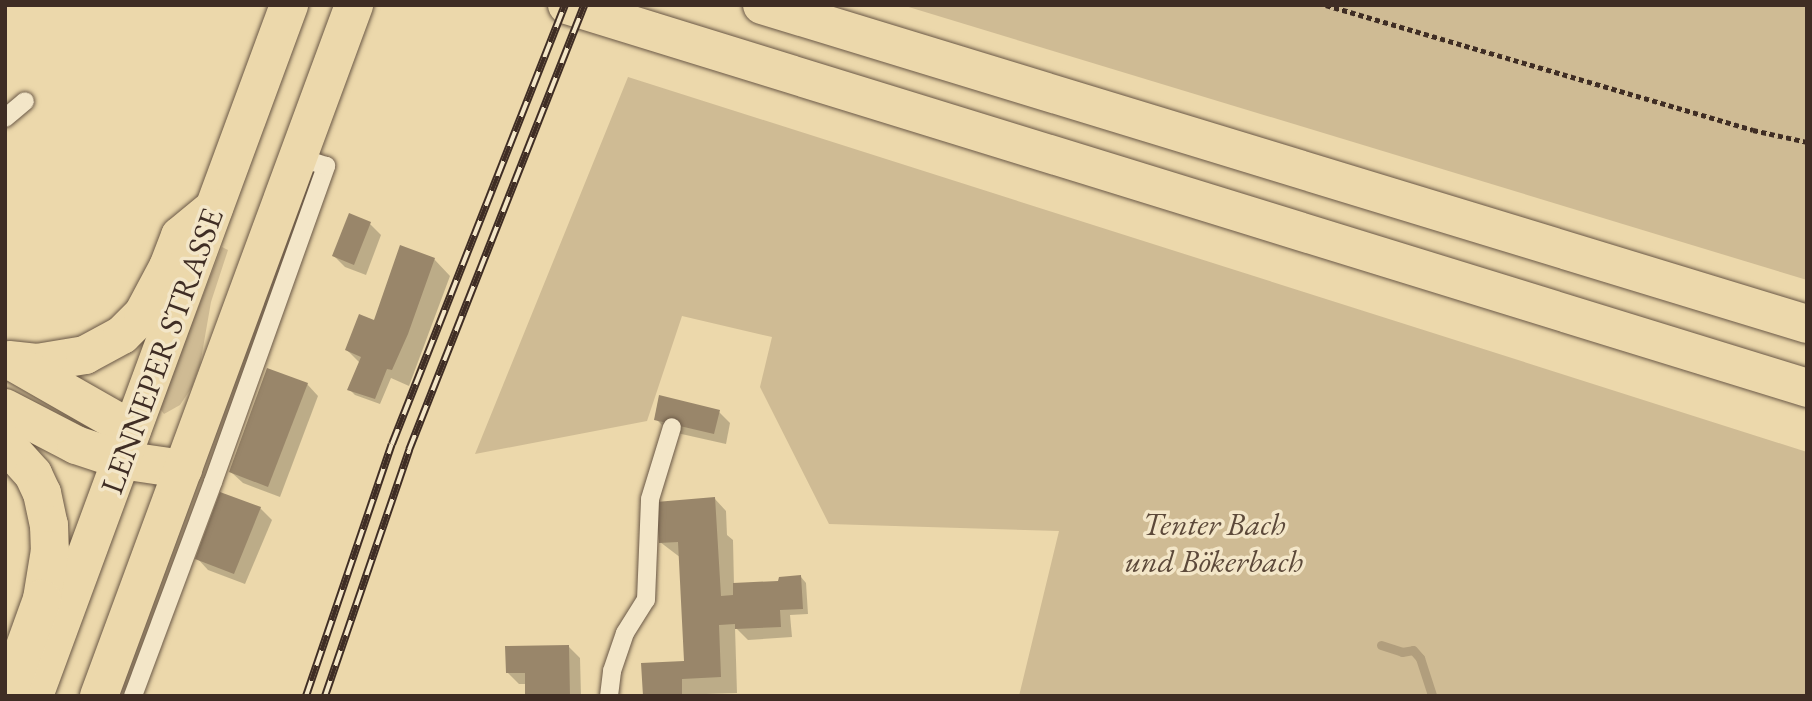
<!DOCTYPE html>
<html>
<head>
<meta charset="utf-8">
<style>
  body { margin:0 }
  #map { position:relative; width:1812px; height:701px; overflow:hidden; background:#ecd8ab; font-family:"EB Garamond",serif }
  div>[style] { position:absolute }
  .green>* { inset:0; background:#cfbb94 }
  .shadow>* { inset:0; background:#0003 }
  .stream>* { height:9px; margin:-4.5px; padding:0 4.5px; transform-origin:4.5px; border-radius:4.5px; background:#b19e7d }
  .building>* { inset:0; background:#99866a }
  .path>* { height:4.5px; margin-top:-2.25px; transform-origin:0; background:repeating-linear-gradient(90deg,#3f2d24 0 5px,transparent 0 8.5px) }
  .roads { filter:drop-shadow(0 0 2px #6a5846) drop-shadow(0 0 2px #6a5846) }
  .service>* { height:18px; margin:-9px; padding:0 9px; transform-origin:9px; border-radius:9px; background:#f3e6c8 }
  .primary>* { height:38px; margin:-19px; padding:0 19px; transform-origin:19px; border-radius:19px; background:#ecd8ab }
  .motorway>* { height:38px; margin:-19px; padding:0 19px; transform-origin:19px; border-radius:19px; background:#ecd8ab }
  .rail>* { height:8px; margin-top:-4px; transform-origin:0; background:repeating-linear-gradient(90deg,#f3e6c8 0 16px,#3f2d24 0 32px); box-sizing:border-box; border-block:2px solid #3f2d24 }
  span { translate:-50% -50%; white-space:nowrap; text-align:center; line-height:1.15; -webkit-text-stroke:7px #f3e6c8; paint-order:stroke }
  .street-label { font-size:32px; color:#3f2d24 }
  .park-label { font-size:32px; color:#5c493a; font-style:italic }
  .frame { position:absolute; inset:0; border:7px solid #3f2d24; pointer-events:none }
</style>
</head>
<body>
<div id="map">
  <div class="green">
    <i style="clip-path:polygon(902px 5px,1807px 5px,1807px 280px)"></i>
    <i style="clip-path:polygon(628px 77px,1807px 452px,1807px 696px,1019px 696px,1059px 531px,829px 524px,760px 387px,772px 337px,682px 316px,647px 421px,475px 454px)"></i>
    <i style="clip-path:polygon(222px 247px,228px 250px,211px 302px,200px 365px,192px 387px,180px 405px,164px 414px,159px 407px)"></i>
  </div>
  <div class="shadow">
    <i style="clip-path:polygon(370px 224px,381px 235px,366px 275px,345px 267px,334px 256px)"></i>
    <i style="clip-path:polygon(434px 259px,450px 276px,409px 386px,391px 378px,380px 404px,355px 395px,349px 389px,360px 363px,347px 350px)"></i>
    <i style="clip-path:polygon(307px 384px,318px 396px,280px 497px,243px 483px,231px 472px)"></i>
    <i style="clip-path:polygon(719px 412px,730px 423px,726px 444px,668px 431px,656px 419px)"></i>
    <i style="clip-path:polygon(715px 499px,726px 511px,727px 535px,733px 540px,734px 585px,778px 583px,801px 577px,806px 583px,808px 614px,790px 615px,792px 637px,748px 640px,735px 627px,737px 693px,645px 696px,685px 663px,681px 558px,660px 542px)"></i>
    <i style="clip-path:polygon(260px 508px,272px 520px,245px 584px,208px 570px,197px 558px)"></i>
    <i style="clip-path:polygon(568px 646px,580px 658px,581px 696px,527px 696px,527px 684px,519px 684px,507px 672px)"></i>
  </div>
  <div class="stream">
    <i style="left:1381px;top:645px;width:22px;rotate:18deg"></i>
    <i style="left:1402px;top:652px;width:11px;rotate:-10deg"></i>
    <i style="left:1413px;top:650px;width:11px;rotate:49deg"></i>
    <i style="left:1420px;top:658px;width:40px;rotate:72deg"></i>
  </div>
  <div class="building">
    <i style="clip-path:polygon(349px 213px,371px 222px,354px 265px,332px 256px)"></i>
    <i style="clip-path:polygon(400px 245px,435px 258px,408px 334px,392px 370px,387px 369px,375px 399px,347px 390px,361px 357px,345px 350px,359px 314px,374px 320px)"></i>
    <i style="clip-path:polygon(267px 368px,308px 383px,268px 487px,229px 472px)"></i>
    <i style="clip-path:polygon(659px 395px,720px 410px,714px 434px,654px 420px)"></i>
    <i style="clip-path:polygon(220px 492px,261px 507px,234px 574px,195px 559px)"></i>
    <i style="clip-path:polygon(715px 497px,721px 596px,733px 595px,733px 583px,778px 581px,779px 577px,801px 575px,803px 609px,780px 610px,781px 627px,735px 629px,735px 624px,719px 625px,721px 677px,682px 679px,682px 696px,643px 696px,641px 663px,684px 661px,678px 542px,659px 543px,656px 502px)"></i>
    <i style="clip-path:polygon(569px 645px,570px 696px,525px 696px,525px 673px,506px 673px,505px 646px)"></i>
  </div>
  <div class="path">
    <i style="left:1326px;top:5px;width:445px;rotate:16.3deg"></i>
    <i style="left:1753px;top:130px;width:55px;rotate:12.5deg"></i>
  </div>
  <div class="roads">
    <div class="service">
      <i style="left:5px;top:118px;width:26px;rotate:-40deg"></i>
      <i style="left:133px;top:696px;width:228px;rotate:-69.5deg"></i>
      <i style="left:213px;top:482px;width:336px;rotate:-70.3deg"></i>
      <i style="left:326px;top:166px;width:29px;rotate:-162deg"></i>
      <i style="left:609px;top:696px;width:25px;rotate:-83deg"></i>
      <i style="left:612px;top:671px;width:40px;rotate:-71.1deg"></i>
      <i style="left:625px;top:633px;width:39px;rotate:-58deg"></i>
      <i style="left:646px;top:600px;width:101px;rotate:-87.7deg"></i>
      <i style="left:650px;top:499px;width:75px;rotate:-73deg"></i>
    </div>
    <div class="primary">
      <i style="left:121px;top:460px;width:63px;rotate:8.3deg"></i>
      <i style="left:34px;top:696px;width:737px;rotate:-69.74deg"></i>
      <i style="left:99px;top:696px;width:737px;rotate:-69.74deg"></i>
    </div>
    <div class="motorway">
      <i style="left:567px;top:5px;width:1298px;rotate:17.16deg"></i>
      <i style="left:762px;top:5px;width:1093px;rotate:16.98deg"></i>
      <i style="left:9px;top:360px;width:28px;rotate:6deg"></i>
      <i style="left:37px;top:363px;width:49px;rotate:-9.5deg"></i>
      <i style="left:85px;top:355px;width:42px;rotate:-28.4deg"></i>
      <i style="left:122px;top:335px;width:30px;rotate:-45deg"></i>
      <i style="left:143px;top:314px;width:53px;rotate:-62deg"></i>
      <i style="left:168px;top:267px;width:33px;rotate:-69deg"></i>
      <i style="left:180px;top:236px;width:44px;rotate:-39.5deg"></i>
      <i style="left:13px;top:362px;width:137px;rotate:29.7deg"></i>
      <i style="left:5px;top:408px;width:80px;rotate:27.5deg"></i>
      <i style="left:76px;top:445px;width:47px;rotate:18.4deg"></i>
      <i style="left:5px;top:443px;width:42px;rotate:47.9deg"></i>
      <i style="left:33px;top:474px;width:21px;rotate:65deg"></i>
      <i style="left:42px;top:493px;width:33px;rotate:78deg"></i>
      <i style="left:49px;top:525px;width:25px;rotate:88deg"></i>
      <i style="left:50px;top:550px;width:50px;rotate:99.3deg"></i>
      <i style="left:42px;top:599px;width:103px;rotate:109.8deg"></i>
    </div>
  </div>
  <div class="rail">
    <i style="left:306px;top:696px;width:266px;rotate:-71.2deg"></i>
    <i style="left:392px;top:444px;width:472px;rotate:-68.5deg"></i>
    <i style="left:325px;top:696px;width:260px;rotate:-71.1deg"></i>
    <i style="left:409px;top:450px;width:478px;rotate:-68.5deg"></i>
  </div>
  <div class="street-label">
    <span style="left:162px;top:351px;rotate:-70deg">LENNEPER STRASSE</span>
  </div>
  <div class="park-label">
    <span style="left:1214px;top:543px">Tenter Bach<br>und Bökerbach</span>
  </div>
  <div class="frame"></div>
</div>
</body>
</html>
